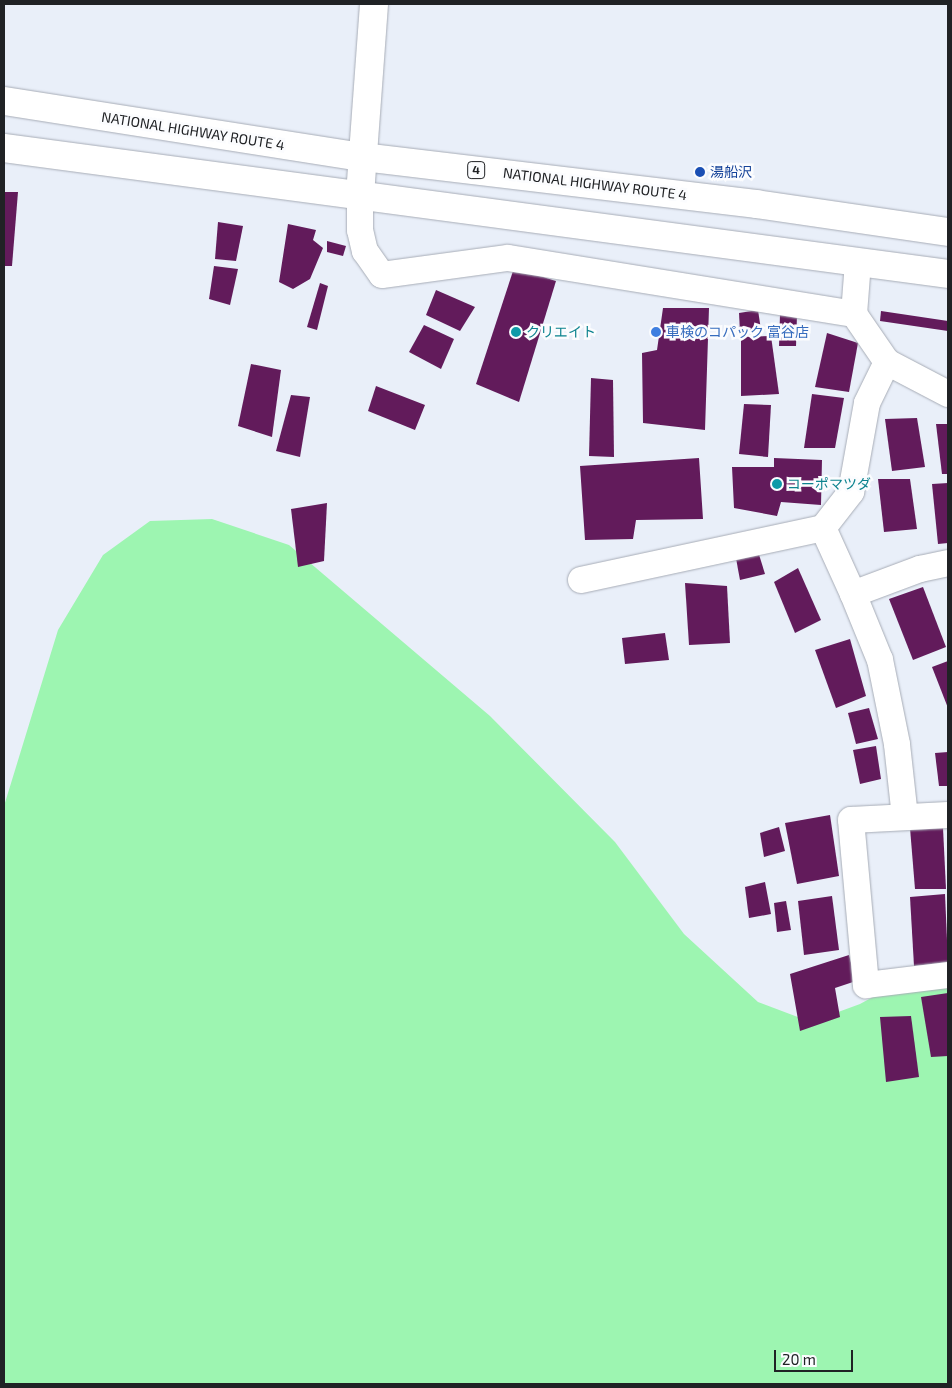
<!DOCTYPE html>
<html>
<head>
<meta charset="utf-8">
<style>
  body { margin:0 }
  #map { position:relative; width:952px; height:1388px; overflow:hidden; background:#e9eff9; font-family:"Exo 2","Noto Sans JP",sans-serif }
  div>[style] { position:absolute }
  .green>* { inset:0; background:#9df5b1 }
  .building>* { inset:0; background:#621b5b }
  .roads { filter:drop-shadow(0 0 1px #a7acb6) drop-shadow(0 0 1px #a7acb6) }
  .minor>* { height:26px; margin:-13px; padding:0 13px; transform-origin:13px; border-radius:13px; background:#fff }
  .tertiary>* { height:28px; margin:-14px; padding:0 14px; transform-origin:14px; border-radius:14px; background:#fff }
  .trunk>* { height:28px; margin:-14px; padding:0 14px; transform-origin:14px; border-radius:14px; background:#fff }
  .dots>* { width:14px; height:14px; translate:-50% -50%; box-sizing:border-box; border:2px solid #fbfcfe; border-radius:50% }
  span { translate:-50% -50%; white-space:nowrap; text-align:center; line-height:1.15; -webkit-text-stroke:5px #fbfcfe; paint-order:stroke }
  .shield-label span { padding:1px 4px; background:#fbfcfe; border:1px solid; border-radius:4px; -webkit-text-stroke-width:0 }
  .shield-label { font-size:12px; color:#202225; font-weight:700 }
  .street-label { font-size:14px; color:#202225 }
  .transit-label { font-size:14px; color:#164399 }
  .left { translate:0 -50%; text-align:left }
  .culture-label { font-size:14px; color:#0d838f }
  .shop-label { font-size:14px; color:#366cbe }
  .frame { position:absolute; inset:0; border:5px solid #202225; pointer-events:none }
  .scale { position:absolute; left:774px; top:1350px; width:79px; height:22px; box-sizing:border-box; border:2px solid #202225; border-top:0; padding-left:6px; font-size:15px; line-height:18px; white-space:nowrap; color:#202225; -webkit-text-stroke:4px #fbfcfe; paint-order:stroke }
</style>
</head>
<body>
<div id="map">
  <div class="green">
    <i style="clip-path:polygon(212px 519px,289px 545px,490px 716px,615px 842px,684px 934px,758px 1002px,811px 1022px,860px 1004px,948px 956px,948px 1384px,4px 1384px,4px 806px,58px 630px,103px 555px,150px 521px)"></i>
  </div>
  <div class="building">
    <i style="clip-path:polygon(4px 192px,18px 192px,12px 266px,4px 266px)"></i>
    <i style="clip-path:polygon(218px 222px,243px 226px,236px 261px,215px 259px)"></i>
    <i style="clip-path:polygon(288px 224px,316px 230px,313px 240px,323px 248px,310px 279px,293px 289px,279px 282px)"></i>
    <i style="clip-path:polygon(327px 241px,346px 246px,343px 256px,327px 252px)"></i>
    <i style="clip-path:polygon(214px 266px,238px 269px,230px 305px,209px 299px)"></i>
    <i style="clip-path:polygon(514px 268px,556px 281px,519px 402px,476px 384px)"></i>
    <i style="clip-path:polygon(320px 283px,328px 286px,317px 330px,307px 327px)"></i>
    <i style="clip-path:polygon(436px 290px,475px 307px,460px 331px,426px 315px)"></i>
    <i style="clip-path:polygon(663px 308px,709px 308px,705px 430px,643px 423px,642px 353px,657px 350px)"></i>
    <i style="clip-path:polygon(758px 310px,761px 330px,740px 332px,739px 313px)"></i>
    <i style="clip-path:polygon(881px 311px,948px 321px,948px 331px,880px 321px)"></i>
    <i style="clip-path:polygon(780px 314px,797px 315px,796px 346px,779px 346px)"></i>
    <i style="clip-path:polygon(424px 325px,454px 339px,441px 369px,409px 352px)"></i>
    <i style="clip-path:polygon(827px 333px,858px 343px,849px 392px,815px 387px)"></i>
    <i style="clip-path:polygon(771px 336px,779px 394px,741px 396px,741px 337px)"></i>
    <i style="clip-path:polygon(251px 364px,281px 370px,272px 437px,238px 426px)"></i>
    <i style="clip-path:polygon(591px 378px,613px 380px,614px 457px,589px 456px)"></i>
    <i style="clip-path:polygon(376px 386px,425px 405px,415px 430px,368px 411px)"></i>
    <i style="clip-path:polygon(812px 394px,844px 398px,835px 448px,804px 448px)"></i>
    <i style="clip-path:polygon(291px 395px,310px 397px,300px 457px,276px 451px)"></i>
    <i style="clip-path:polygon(744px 404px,771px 405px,768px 457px,739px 454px)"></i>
    <i style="clip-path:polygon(917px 418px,925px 467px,892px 471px,885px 419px)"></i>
    <i style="clip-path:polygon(936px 424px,948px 424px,948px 474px,942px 474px)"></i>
    <i style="clip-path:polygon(699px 458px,703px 519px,636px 520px,633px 539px,585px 540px,580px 466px)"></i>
    <i style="clip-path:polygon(774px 458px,822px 460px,821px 505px,781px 502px,777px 516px,734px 508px,732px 467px,774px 467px)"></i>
    <i style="clip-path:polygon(878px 479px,910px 479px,917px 529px,884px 532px)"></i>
    <i style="clip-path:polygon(948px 483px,948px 543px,938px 544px,932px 484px)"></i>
    <i style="clip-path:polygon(327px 503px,324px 561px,298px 567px,291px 509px)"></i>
    <i style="clip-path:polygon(757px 548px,765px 574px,740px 580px,735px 553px)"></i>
    <i style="clip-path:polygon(798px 568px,821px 620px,795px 633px,774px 582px)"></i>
    <i style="clip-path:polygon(685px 583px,727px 586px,730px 643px,689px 645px)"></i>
    <i style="clip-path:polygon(923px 587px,946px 647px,913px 660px,889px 599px)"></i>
    <i style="clip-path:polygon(665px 633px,669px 660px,625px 664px,622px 638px)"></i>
    <i style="clip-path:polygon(850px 639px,866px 696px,836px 708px,815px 650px)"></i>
    <i style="clip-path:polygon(948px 661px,948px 708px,932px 667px)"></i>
    <i style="clip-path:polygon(869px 708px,878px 739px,856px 744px,848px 713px)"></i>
    <i style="clip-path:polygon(876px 746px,881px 779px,860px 784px,853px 750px)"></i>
    <i style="clip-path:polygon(948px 752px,948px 786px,939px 786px,935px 753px)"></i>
    <i style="clip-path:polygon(830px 815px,839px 876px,797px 884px,785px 823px)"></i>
    <i style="clip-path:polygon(779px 827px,785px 851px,764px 857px,760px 833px)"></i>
    <i style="clip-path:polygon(910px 828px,943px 828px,946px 889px,915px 889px)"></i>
    <i style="clip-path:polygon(765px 882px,771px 914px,749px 918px,745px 887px)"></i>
    <i style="clip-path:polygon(945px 894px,948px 963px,914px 966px,910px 897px)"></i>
    <i style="clip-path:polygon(832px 896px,839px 950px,804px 955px,798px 901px)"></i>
    <i style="clip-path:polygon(786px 901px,791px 930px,777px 932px,774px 903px)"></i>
    <i style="clip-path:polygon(849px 955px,856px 981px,835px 988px,840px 1017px,800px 1031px,790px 974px)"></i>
    <i style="clip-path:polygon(948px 993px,948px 1056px,931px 1057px,921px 997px)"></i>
    <i style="clip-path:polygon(911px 1016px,919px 1077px,886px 1082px,880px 1017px)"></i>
  </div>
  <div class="roads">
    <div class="minor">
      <i style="left:360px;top:195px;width:35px;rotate:90deg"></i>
      <i style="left:360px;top:230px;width:22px;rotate:77deg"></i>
      <i style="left:365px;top:251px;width:29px;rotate:55deg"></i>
      <i style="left:382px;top:275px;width:127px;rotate:-7.7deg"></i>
      <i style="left:508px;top:258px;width:351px;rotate:9.2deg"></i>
      <i style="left:854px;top:314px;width:58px;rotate:55.5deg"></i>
      <i style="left:887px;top:362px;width:69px;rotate:27.7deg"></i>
      <i style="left:854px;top:314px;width:52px;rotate:-85.6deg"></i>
      <i style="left:581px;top:580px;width:248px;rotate:-12.1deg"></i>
      <i style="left:853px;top:594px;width:72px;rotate:-114.4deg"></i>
      <i style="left:823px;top:528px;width:46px;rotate:-52.1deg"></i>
      <i style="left:851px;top:492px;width:90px;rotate:-79.8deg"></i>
      <i style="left:867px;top:403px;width:46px;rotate:-64deg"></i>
      <i style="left:948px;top:815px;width:97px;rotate:177deg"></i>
      <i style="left:851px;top:820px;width:166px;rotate:84.8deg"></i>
      <i style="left:866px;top:985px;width:83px;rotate:-7deg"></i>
      <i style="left:905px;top:817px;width:73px;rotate:-96.3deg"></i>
      <i style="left:897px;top:744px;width:86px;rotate:-101.4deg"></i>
      <i style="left:880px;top:660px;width:71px;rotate:-112.2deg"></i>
      <i style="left:853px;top:594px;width:72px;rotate:-20.5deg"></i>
      <i style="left:920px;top:569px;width:29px;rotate:-12deg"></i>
    </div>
    <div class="tertiary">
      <i style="left:360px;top:195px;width:192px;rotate:-85.8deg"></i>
    </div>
    <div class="trunk">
      <i style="left:4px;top:101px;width:363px;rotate:8.9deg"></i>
      <i style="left:363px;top:157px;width:396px;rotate:6.8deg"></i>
      <i style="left:756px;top:204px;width:194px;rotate:8.3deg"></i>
      <i style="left:4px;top:148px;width:952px;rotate:7.6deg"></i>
    </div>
  </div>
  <div class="dots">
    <i style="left:700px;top:172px;background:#1a4fb4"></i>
    <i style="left:516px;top:332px;background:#0f9aa8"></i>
    <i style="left:656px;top:332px;background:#3f7fe0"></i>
    <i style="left:777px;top:484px;background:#0f9aa8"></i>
  </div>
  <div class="shield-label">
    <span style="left:476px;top:170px">4</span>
  </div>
  <div class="street-label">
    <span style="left:193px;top:131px;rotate:9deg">NATIONAL HIGHWAY ROUTE 4</span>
    <span style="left:595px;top:184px;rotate:7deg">NATIONAL HIGHWAY ROUTE 4</span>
  </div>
  <div class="transit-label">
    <span class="left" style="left:710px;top:172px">湯船沢</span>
  </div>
  <div class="culture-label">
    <span class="left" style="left:526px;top:332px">クリエイト</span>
    <span class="left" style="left:787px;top:484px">コーポマツダ</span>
  </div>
  <div class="shop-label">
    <span class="left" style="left:666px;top:332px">車検のコパック 富谷店</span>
  </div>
  <div class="frame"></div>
  <div class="scale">20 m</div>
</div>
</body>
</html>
